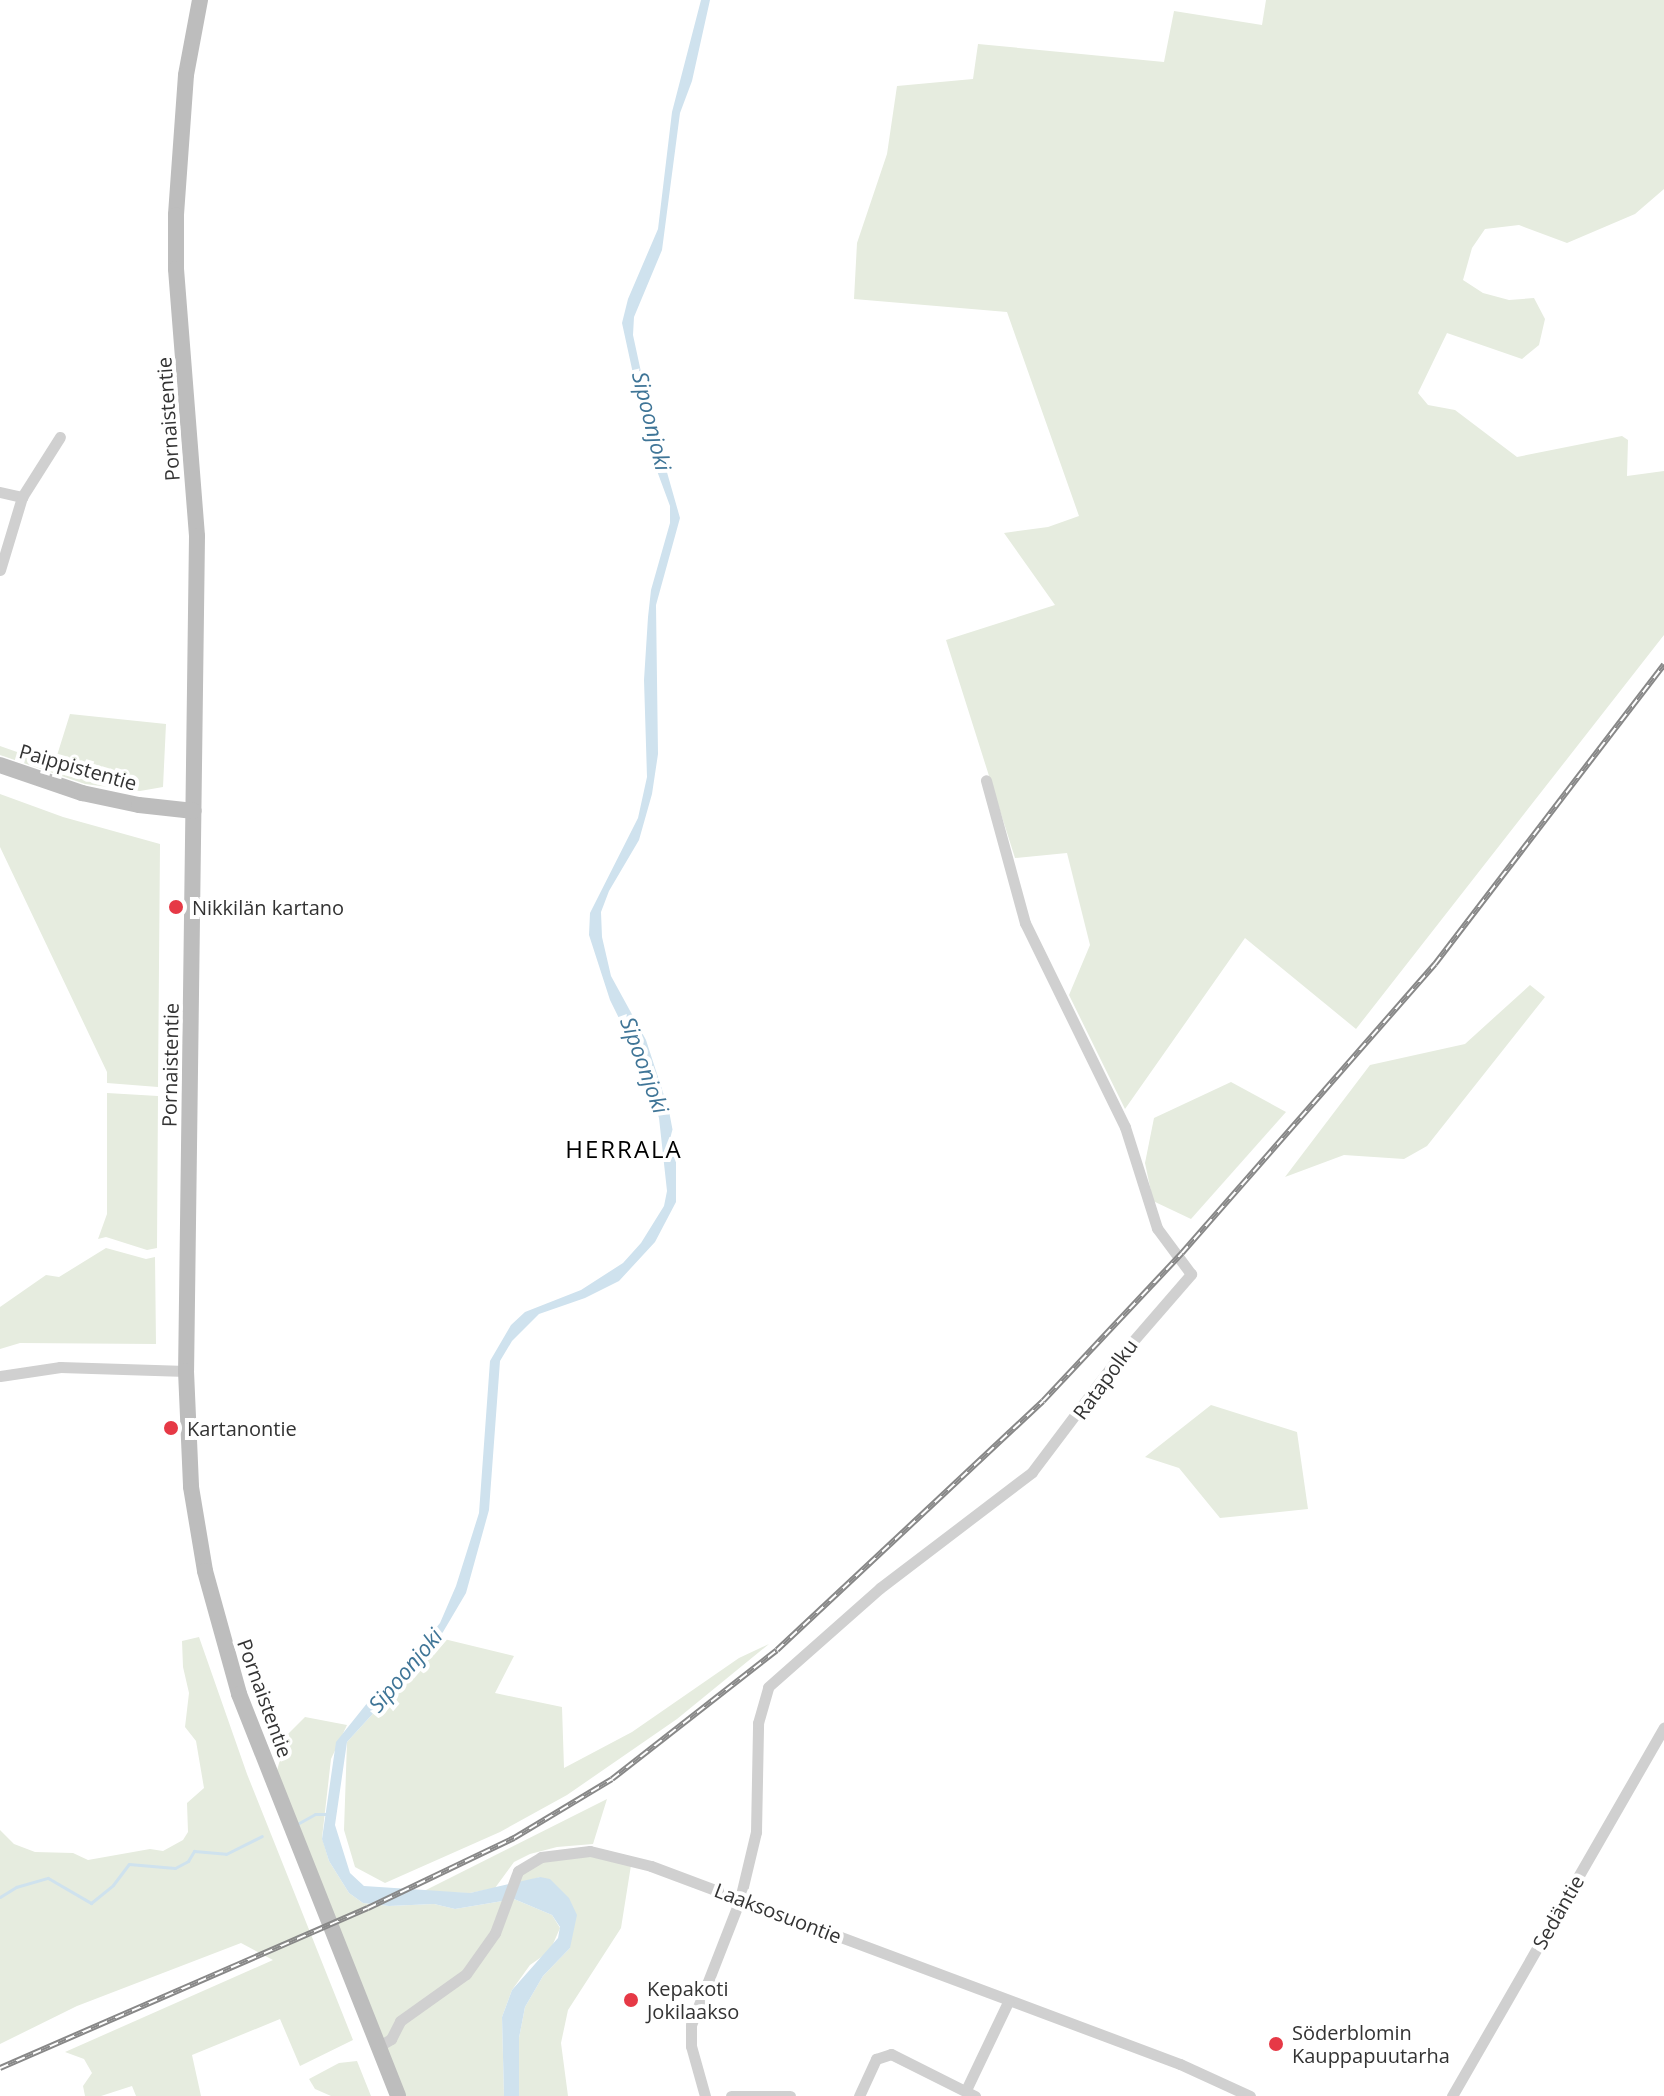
<!DOCTYPE html>
<html>
<head>
<meta charset="utf-8">
<style>
  body { margin:0 }
  #map { position:relative; width:1664px; height:2096px; overflow:hidden; background:#fff; font-family:"Open Sans",sans-serif }
  div>[style] { position:absolute }
  .green>* { inset:0; background:#e6ecdf }
  .water>* { inset:0; background:#cfe2ee }
  .stream>* { height:3px; margin:-1.5px; padding:0 1.5px; transform-origin:1.5px; border-radius:1.5px; background:#cfe2ee }
  .street>* { height:11px; margin:-5.5px; padding:0 5.5px; transform-origin:5.5px; border-radius:5.5px; background:#d0d0d0 }
  .secondary>* { height:16px; margin:-8px; padding:0 8px; transform-origin:8px; border-radius:8px; background:#bdbdbd }
  .rail>* { height:6px; margin-top:-3px; transform-origin:0; background:repeating-linear-gradient(90deg,#fff 0 9px,#888 0 18px); box-sizing:border-box; border-block:2px solid #888 }
  .dots>* { width:22px; height:22px; translate:-50% -50%; box-sizing:border-box; border:4px solid #fff; border-radius:50% }
  span { translate:-50% -50%; white-space:nowrap; text-align:center; line-height:1.15; -webkit-text-stroke:8px #fff; paint-order:stroke }
  .street-label { font-size:20px; color:#333 }
  .poi-label { font-size:20px; color:#333 }
  .left { translate:0 -50%; text-align:left }
  .water-label { font-size:22px; color:#3f7597; font-style:italic }
  .quarter-label { font-size:24px; color:#000; letter-spacing:2px }
</style>
</head>
<body>
<div id="map">
  <div class="green">
    <i style="clip-path:polygon(1266px 0,1664px 0,1664px 189px,1635px 214px,1567px 243px,1519px 225px,1485px 229px,1472px 248px,1463px 280px,1483px 293px,1509px 300px,1534px 298px,1545px 319px,1539px 345px,1522px 359px,1447px 333px,1418px 393px,1428px 405px,1455px 410px,1517px 457px,1622px 436px,1628px 440px,1627px 476px,1664px 471px,1664px 635px,1356px 1029px,1245px 938px,1125px 1109px,1069px 995px,1090px 945px,1067px 853px,1015px 858px,946px 640px,1055px 605px,1004px 533px,1048px 527px,1079px 516px,1007px 312px,854px 299px,857px 243px,887px 154px,897px 86px,973px 79px,978px 44px,1164px 62px,1174px 11px,1262px 25px)"></i>
    <i style="clip-path:polygon(70px 714px,166px 724px,163px 787px,140px 791px,85px 784px,0 755px,0 746px,54px 765px)"></i>
    <i style="clip-path:polygon(0 794px,63px 817px,160px 844px,158px 1087px,107px 1083px,107px 1072px,0 847px)"></i>
    <i style="clip-path:polygon(1530px 985px,1545px 997px,1427px 1146px,1404px 1159px,1344px 1155px,1285px 1177px,1370px 1065px,1465px 1044px)"></i>
    <i style="clip-path:polygon(1231px 1082px,1286px 1112px,1191px 1219px,1153px 1201px,1145px 1163px,1154px 1118px)"></i>
    <i style="clip-path:polygon(107px 1093px,158px 1096px,157px 1248px,147px 1250px,106px 1237px,98px 1239px,107px 1214px)"></i>
    <i style="clip-path:polygon(106px 1248px,146px 1259px,155px 1257px,156px 1344px,20px 1343px,0 1349px,0 1307px,46px 1275px,59px 1277px)"></i>
    <i style="clip-path:polygon(1211px 1405px,1297px 1432px,1308px 1509px,1220px 1518px,1179px 1468px,1145px 1457px)"></i>
    <i style="clip-path:polygon(199px 1637px,247px 1774px,353px 2040px,300px 2066px,280px 2019px,192px 2055px,201px 2096px,136px 2096px,132px 2086px,101px 2096px,85px 2096px,83px 2086px,92px 2073px,84px 2059px,65px 2052px,273px 1960px,241px 1943px,77px 2006px,0 2044px,0 1830px,14px 1844px,35px 1852px,73px 1853px,88px 1860px,150px 1849px,163px 1851px,183px 1840px,188px 1832px,187px 1803px,204px 1788px,196px 1741px,185px 1727px,189px 1693px,183px 1667px,182px 1641px)"></i>
    <i style="clip-path:polygon(444px 1639px,514px 1656px,495px 1693px,562px 1707px,564px 1768px,632px 1732px,739px 1658px,769px 1644px,677px 1719px,567px 1795px,500px 1832px,385px 1883px,355px 1867px,344px 1830px,347px 1742px,379px 1707px,390px 1700px,410px 1673px)"></i>
    <i style="clip-path:polygon(305px 1717px,347px 1725px,331px 1759px,322px 1838px,329px 1861px,349px 1893px,363px 1903px,389px 1906px,434px 1904px,455px 1909px,514px 1899px,552px 1915px,560px 1928px,550px 1951px,530px 1965px,512px 1990px,502px 2017px,504px 2096px,398px 2096px,274px 1781px,287px 1735px)"></i>
    <i style="clip-path:polygon(607px 1799px,593px 1844px,557px 1847px,530px 1854px,514px 1862px,495px 1888px,470px 1893px,422px 1892px)"></i>
    <i style="clip-path:polygon(557px 1853px,632px 1859px,621px 1928px,568px 2010px,561px 2043px,568px 2096px,519px 2096px,519px 2038px,525px 2007px,543px 1976px,570px 1948px,540px 1877px,516px 1885px,518px 1871px)"></i>
    <i style="clip-path:polygon(357px 2061px,371px 2096px,331px 2096px,315px 2089px,309px 2079px,339px 2063px)"></i>
  </div>
  <div class="water">
    <i style="clip-path:polygon(701px 0,710px 0,692px 81px,680px 113px,662px 250px,634px 317px,633px 335px,649px 409px,680px 518px,656px 605px,658px 754px,652px 794px,639px 840px,609px 891px,601px 912px,602px 937px,611px 976px,646px 1040px,669px 1111px,676px 1148px,676px 1202px,655px 1242px,619px 1281px,585px 1298px,539px 1314px,512px 1341px,500px 1361px,489px 1510px,466px 1593px,443px 1632px,390px 1700px,379px 1707px,347px 1742px,335px 1825px,350px 1873px,364px 1886px,470px 1893px,540px 1877px,550px 1879px,569px 1898px,577px 1915px,570px 1948px,543px 1976px,525px 2007px,519px 2038px,519px 2096px,504px 2096px,502px 2017px,512px 1990px,558px 1938px,560px 1927px,552px 1915px,514px 1899px,455px 1909px,434px 1904px,389px 1906px,363px 1903px,349px 1893px,329px 1861px,322px 1839px,336px 1742px,368px 1702px,383px 1693px,440px 1623px,456px 1586px,479px 1513px,490px 1361px,511px 1325px,525px 1312px,581px 1290px,623px 1263px,641px 1243px,664px 1206px,667px 1191px,659px 1118px,643px 1067px,610px 1000px,589px 935px,590px 913px,638px 818px,647px 777px,644px 680px,648px 617px,651px 590px,670px 523px,670px 506px,650px 452px,622px 323px,628px 299px,658px 229px,672px 112px)"></i>
  </div>
  <div class="stream">
    <i style="left:299px;top:1823px;width:18px;rotate:-29deg"></i>
    <i style="left:315px;top:1814px;width:14px"></i>
    <i style="left:0;top:1897px;width:19px;rotate:-32deg"></i>
    <i style="left:16px;top:1887px;width:33px;rotate:-16deg"></i>
    <i style="left:48px;top:1878px;width:50px;rotate:30.2deg"></i>
    <i style="left:91px;top:1903px;width:28px;rotate:-39deg"></i>
    <i style="left:113px;top:1885px;width:26px;rotate:-53deg"></i>
    <i style="left:129px;top:1864px;width:46px;rotate:5deg"></i>
    <i style="left:175px;top:1868px;width:15px;rotate:-28deg"></i>
    <i style="left:188px;top:1861px;width:12px;rotate:-59deg"></i>
    <i style="left:194px;top:1851px;width:32px;rotate:5deg"></i>
    <i style="left:226px;top:1854px;width:40px;rotate:-26.6deg"></i>
  </div>
  <div class="street">
    <i style="left:0;top:492px;width:23px;rotate:13deg"></i>
    <i style="left:0;top:570px;width:76px;rotate:-73.2deg"></i>
    <i style="left:22px;top:497px;width:71px;rotate:-57.7deg"></i>
    <i style="left:0;top:1376px;width:61px;rotate:-8.5deg"></i>
    <i style="left:60px;top:1367px;width:126px;rotate:1.8deg"></i>
    <i style="left:379px;top:2046px;width:14px;rotate:-30deg"></i>
    <i style="left:391px;top:2039px;width:20px;rotate:-63deg"></i>
    <i style="left:400px;top:2021px;width:81px;rotate:-35.5deg"></i>
    <i style="left:466px;top:1974px;width:50px;rotate:-54.7deg"></i>
    <i style="left:495px;top:1933px;width:66px;rotate:-69.6deg"></i>
    <i style="left:518px;top:1871px;width:27px;rotate:-31deg"></i>
    <i style="left:541px;top:1857px;width:49px;rotate:-7deg"></i>
    <i style="left:590px;top:1851px;width:63px;rotate:13.8deg"></i>
    <i style="left:651px;top:1866px;width:565px;rotate:20.52deg"></i>
    <i style="left:1180px;top:2064px;width:77px;rotate:24.6deg"></i>
    <i style="left:966px;top:2090px;width:98px;rotate:-64.5deg"></i>
    <i style="left:705px;top:2096px;width:52px;rotate:-105.6deg"></i>
    <i style="left:691px;top:2046px;width:21px;rotate:-90deg"></i>
    <i style="left:691px;top:2025px;width:135px;rotate:-68.7deg"></i>
    <i style="left:740px;top:1899px;width:69px;rotate:-76.6deg"></i>
    <i style="left:756px;top:1832px;width:109px;rotate:-88.9deg"></i>
    <i style="left:758px;top:1723px;width:37px;rotate:-74deg"></i>
    <i style="left:768px;top:1687px;width:149px;rotate:-41.5deg"></i>
    <i style="left:880px;top:1588px;width:191px;rotate:-37.3deg"></i>
    <i style="left:1032px;top:1472px;width:136px;rotate:-53deg"></i>
    <i style="left:1114px;top:1363px;width:118px;rotate:-49.1deg"></i>
    <i style="left:1191px;top:1274px;width:57px;rotate:-126.5deg"></i>
    <i style="left:1157px;top:1228px;width:106px;rotate:-107.6deg"></i>
    <i style="left:1125px;top:1127px;width:227px;rotate:-116.1deg"></i>
    <i style="left:1025px;top:923px;width:148px;rotate:-105.3deg"></i>
    <i style="left:731px;top:2096px;width:59px"></i>
    <i style="left:859px;top:2096px;width:41px;rotate:-65.3deg"></i>
    <i style="left:876px;top:2059px;width:16px;rotate:-18deg"></i>
    <i style="left:891px;top:2054px;width:94px;rotate:26.6deg"></i>
    <i style="left:1452px;top:2096px;width:425px;rotate:-60.1deg"></i>
  </div>
  <div class="secondary">
    <i style="left:200px;top:0;width:76px;rotate:100.6deg"></i>
    <i style="left:186px;top:75px;width:140px;rotate:94.1deg"></i>
    <i style="left:176px;top:215px;width:54px;rotate:90deg"></i>
    <i style="left:176px;top:269px;width:268px;rotate:85.5deg"></i>
    <i style="left:197px;top:536px;width:835px;rotate:90.75deg"></i>
    <i style="left:186px;top:1371px;width:116px;rotate:87.5deg"></i>
    <i style="left:191px;top:1487px;width:85px;rotate:80.5deg"></i>
    <i style="left:205px;top:1571px;width:128px;rotate:74.5deg"></i>
    <i style="left:239px;top:1694px;width:432px;rotate:68.4deg"></i>
    <i style="left:0;top:765px;width:87px;rotate:18.9deg"></i>
    <i style="left:82px;top:793px;width:58px;rotate:11.9deg"></i>
    <i style="left:139px;top:805px;width:55px;rotate:6.2deg"></i>
  </div>
  <div class="rail">
    <i style="left:0;top:2068px;width:401px;rotate:-23.5deg"></i>
    <i style="left:368px;top:1908px;width:162px;rotate:-25.6deg"></i>
    <i style="left:514px;top:1838px;width:114px;rotate:-31deg"></i>
    <i style="left:612px;top:1779px;width:209px;rotate:-38deg"></i>
    <i style="left:777px;top:1650px;width:364px;rotate:-43.1deg"></i>
    <i style="left:1043px;top:1401px;width:203px;rotate:-46.8deg"></i>
    <i style="left:1182px;top:1253px;width:384px;rotate:-48.8deg"></i>
    <i style="left:1435px;top:964px;width:377px;rotate:-52.6deg"></i>
  </div>
  <div class="dots">
    <i style="left:176px;top:907px;background:#e63946"></i>
    <i style="left:171px;top:1428px;background:#e63946"></i>
    <i style="left:631px;top:2000px;background:#e63946"></i>
    <i style="left:1276px;top:2044px;background:#e63946"></i>
  </div>
  <div class="street-label">
    <span style="left:168px;top:419px;rotate:-94deg">Pornaistentie</span>
    <span style="left:78px;top:767px;rotate:16deg">Paippistentie</span>
    <span style="left:170px;top:1065px;rotate:-89deg">Pornaistentie</span>
    <span style="left:1105px;top:1379px;rotate:-54deg">Ratapolku</span>
    <span style="left:265px;top:1698px;rotate:70deg">Pornaistentie</span>
    <span style="left:1558px;top:1912px;rotate:-60deg">Sedäntie</span>
    <span style="left:778px;top:1913px;rotate:21deg">Laaksosuontie</span>
  </div>
  <div class="poi-label">
    <span class="left" style="left:192px;top:907px">Nikkilän kartano</span>
    <span class="left" style="left:187px;top:1428px">Kartanontie</span>
    <span class="left" style="left:647px;top:2000px">Kepakoti<br>Jokilaakso</span>
    <span class="left" style="left:1292px;top:2044px">Söderblomin<br>Kauppapuutarha</span>
  </div>
  <div class="water-label">
    <span style="left:652px;top:421px;rotate:76deg">Sipoonjoki</span>
    <span style="left:645px;top:1065px;rotate:70deg">Sipoonjoki</span>
    <span style="left:405px;top:1670px;rotate:-50deg">Sipoonjoki</span>
  </div>
  <div class="quarter-label">
    <span style="left:624px;top:1149px">HERRALA</span>
  </div>
</div>
</body>
</html>
